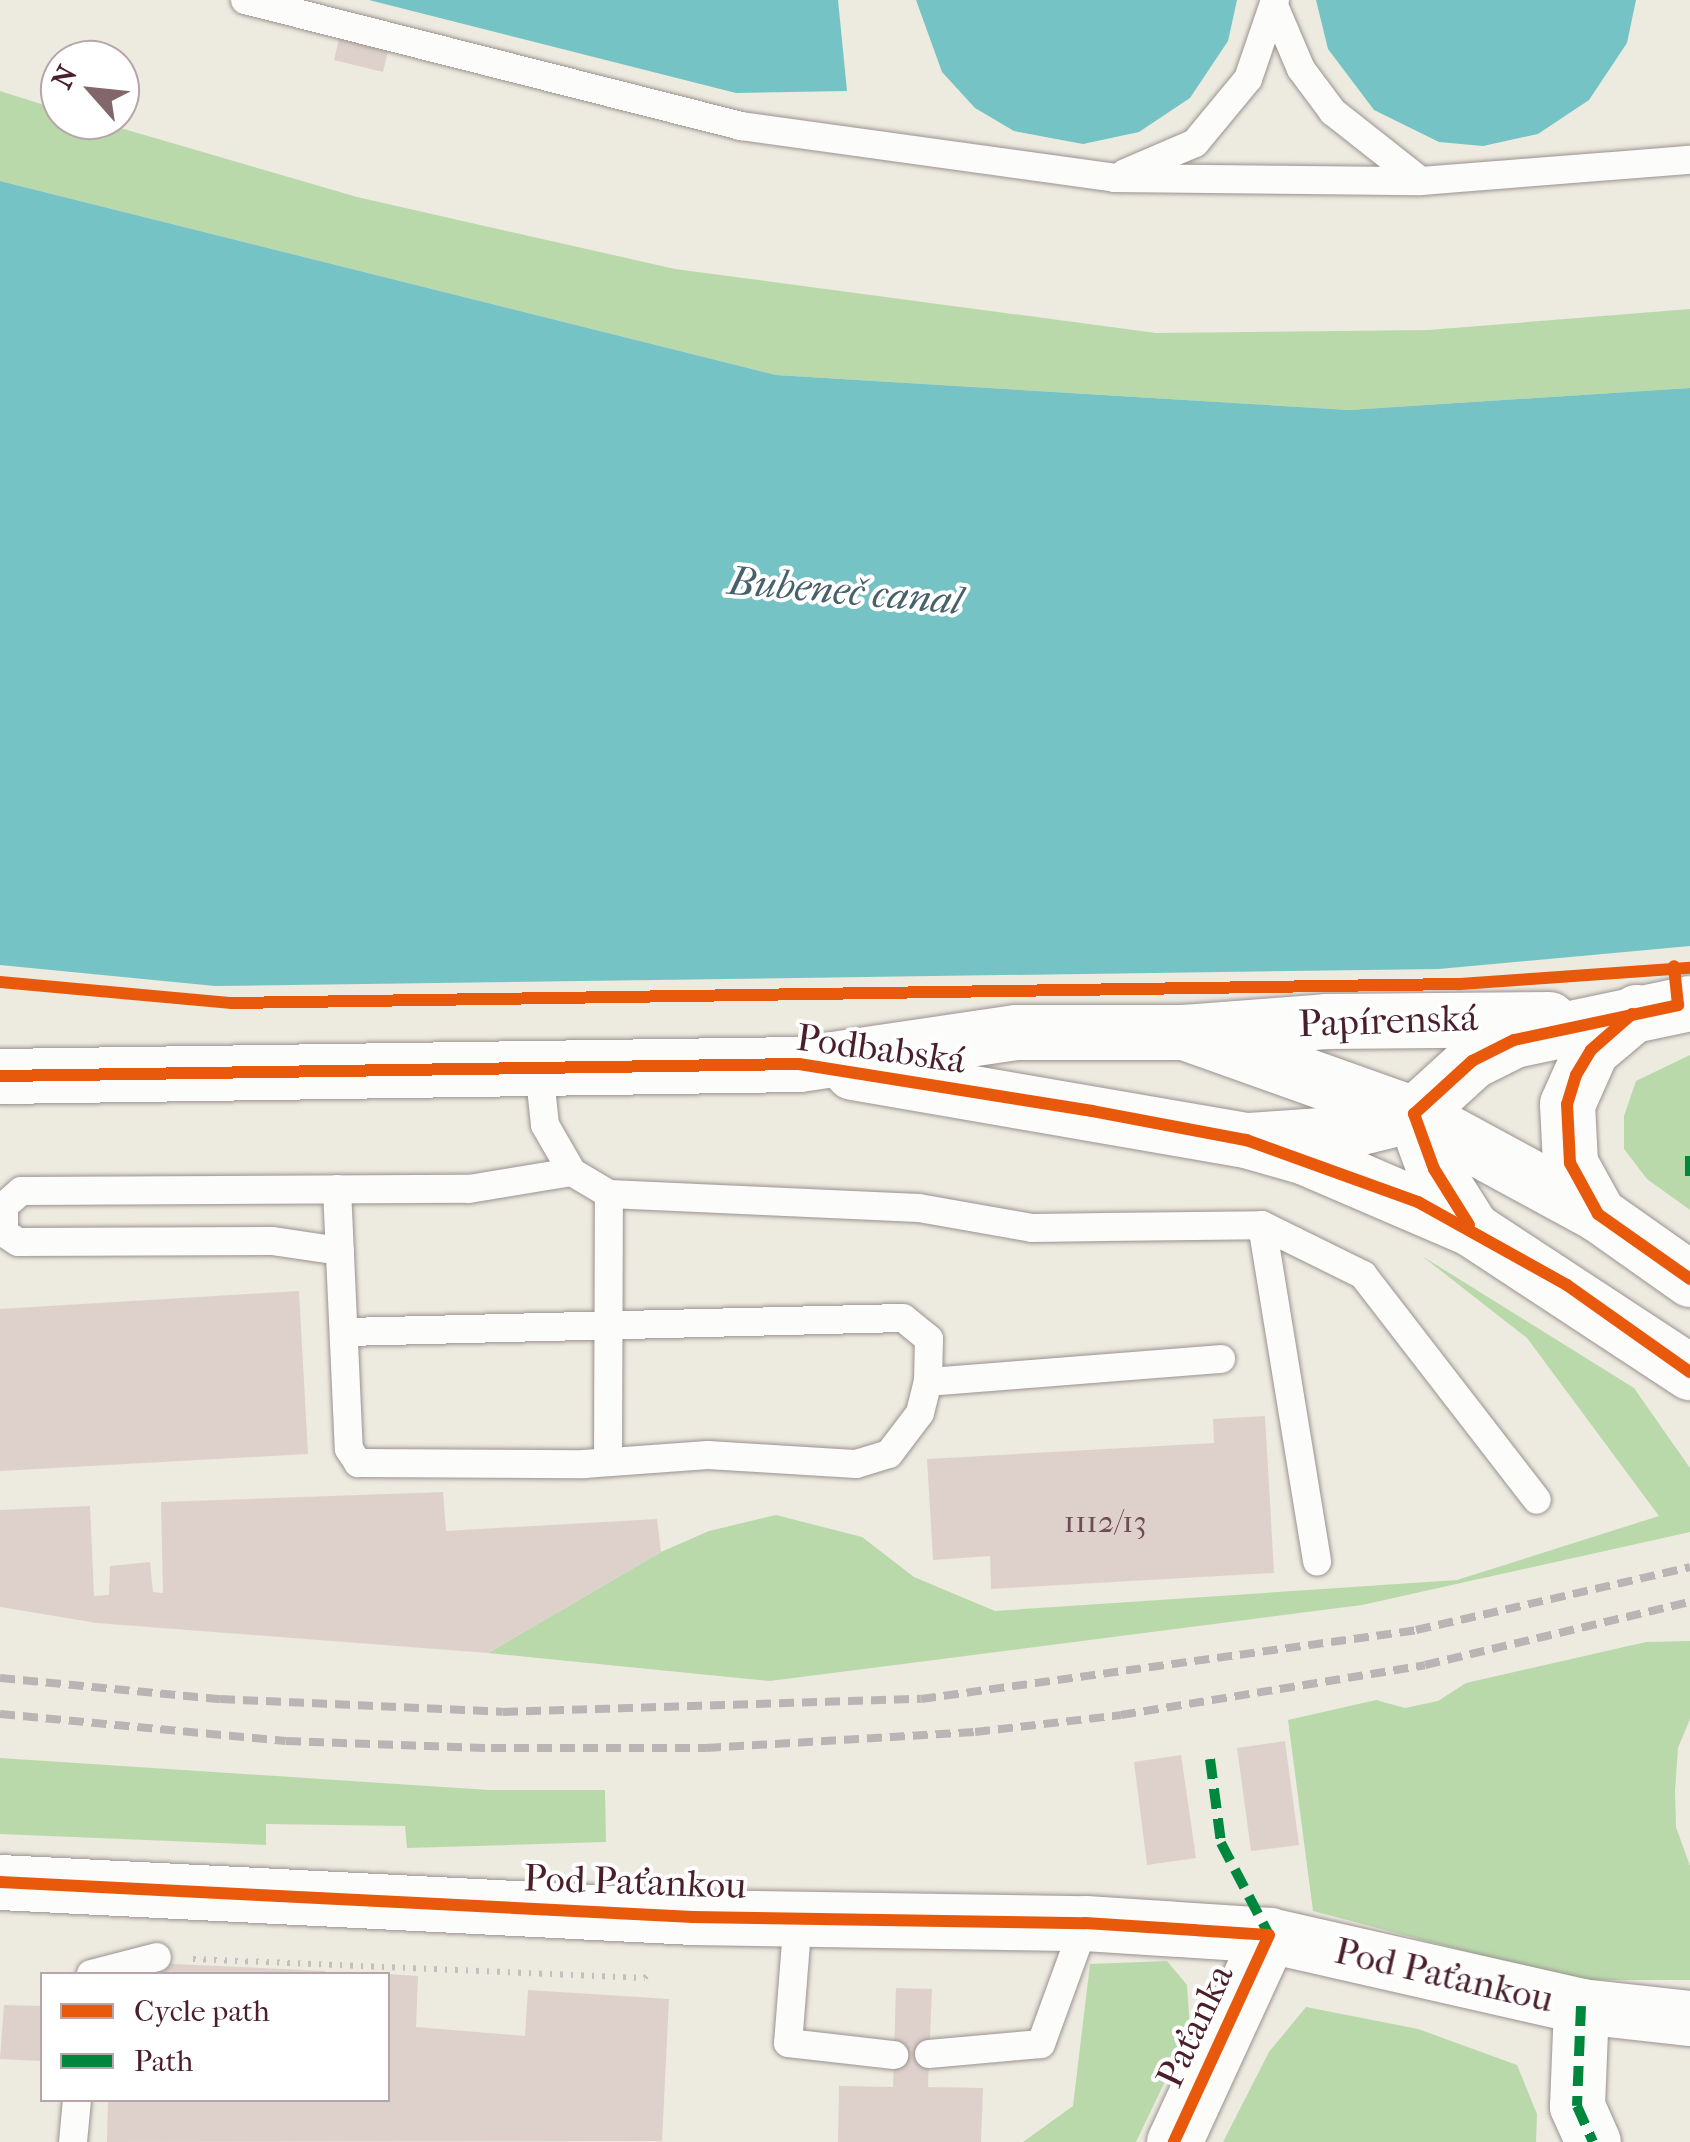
<!DOCTYPE html>
<html>
<head>
<meta charset="utf-8">
<style>
  body { margin:0 }
  #map { position:relative; width:1690px; height:2142px; overflow:hidden; background:#edeae0; font-family:"IM FELL French Canon",serif }
  div>[style] { position:absolute }
  .green>* { inset:0; background:#bad9ab }
  .water>* { inset:0; background:#75c3c4 }
  .building>* { inset:0; background:#ded1cc }
  .path>* { height:6px; margin-top:-3px; transform-origin:0; background:repeating-linear-gradient(90deg,#c3bfbe 0 2.5px,transparent 0 10.5px) }
  .roads { filter:drop-shadow(0 0 2px #9a928f) drop-shadow(0 0 2px #9a928f) }
  .service>* { height:28px; margin:-14px; padding:0 14px; transform-origin:14px; border-radius:14px; background:#fcfcfa }
  .minor>* { height:55px; margin:-27.5px; padding:0 27.5px; transform-origin:27.5px; border-radius:27.5px; background:#fcfcfa }
  .tertiary>* { height:55px; margin:-27.5px; padding:0 27.5px; transform-origin:27.5px; border-radius:27.5px; background:#fcfcfa }
  .secondary>* { height:55px; margin:-27.5px; padding:0 27.5px; transform-origin:27.5px; border-radius:27.5px; background:#fcfcfa }
  .rail>* { height:8px; margin-top:-4px; transform-origin:0; background:repeating-linear-gradient(90deg,#bab4b5 0 15px,transparent 0 23px) }
  .quiet>* { height:10px; margin-top:-5px; transform-origin:0; background:repeating-linear-gradient(90deg,#00873e 0 20px,transparent 0 30px) }
  .cycleway>* { height:12px; margin:-6px; padding:0 6px; transform-origin:6px; border-radius:6px; background:#e8590c }
  span { translate:-50% -50%; white-space:nowrap; text-align:center; line-height:1.15; -webkit-text-stroke:8px #fff; paint-order:stroke }
  .number-label { font-size:32px; color:#6f4c53 }
  .number-label span { -webkit-text-stroke-width:0 }
  .street-label { font-size:38px; color:#4a1f2b }
  .water-label { font-size:40px; color:#46616a; font-style:italic }
  .legend { position:absolute; left:40px; top:1972px; width:350px; height:130px; box-sizing:border-box; background:#fff; border:2px solid #b7a5aa; margin:0; padding:12px 18px; list-style:none; font-size:30px; color:#4a1f2b }
  .legend li { display:flex; align-items:center; gap:20px; height:50px }
  .legend b { width:50px; border:2px solid #b7a5aa }
  .north { position:absolute; left:40px; top:40px; width:100px; height:100px; box-sizing:border-box; background:#fff; border:2px solid #b7a5aa; border-radius:50%; rotate:297deg; font-size:28px; font-weight:700; line-height:40px; text-align:center; color:#4a1f2b }
  .north::after { content:''; display:block; margin:auto; width:35px; height:45px; background:#83666a; clip-path:polygon(50% 0,100% 100%,50% 72%,0 100%) }
</style>
</head>
<body>
<div id="map">
  <div class="green">
    <i style="clip-path:polygon(0 91px,60px 110px,60px 120px,93px 120px,357px 197px,675px 269px,1156px 333px,1428px 330px,1690px 309px,1690px 388px,1349px 410px,776px 375px,0 181px)"></i>
    <i style="clip-path:polygon(1690px 1055px,1690px 1210px,1647px 1179px,1624px 1149px,1624px 1116px,1636px 1081px)"></i>
    <i style="clip-path:polygon(1422px 1256px,1634px 1388px,1690px 1468px,1690px 1532px,1362px 1605px,770px 1681px,488px 1653px,661px 1552px,709px 1531px,776px 1515px,862px 1537px,914px 1577px,995px 1611px,1457px 1580px,1659px 1516px,1527px 1338px)"></i>
    <i style="clip-path:polygon(1690px 1641px,1690px 1719px,1678px 1748px,1675px 1791px,1676px 1827px,1690px 1866px,1690px 1980px,1574px 1980px,1313px 1911px,1288px 1720px,1376px 1700px,1405px 1708px,1438px 1701px,1466px 1683px,1646px 1642px)"></i>
    <i style="clip-path:polygon(0 1758px,489px 1790px,605px 1790px,606px 1842px,407px 1848px,405px 1826px,266px 1824px,266px 1845px,0 1834px)"></i>
    <i style="clip-path:polygon(1167px 1961px,1187px 1985px,1190px 2029px,1136px 2142px,1023px 2142px,1073px 2106px,1090px 1964px)"></i>
    <i style="clip-path:polygon(1306px 2007px,1418px 2029px,1517px 2065px,1537px 2114px,1536px 2142px,1223px 2142px,1269px 2052px)"></i>
  </div>
  <div class="water">
    <i style="clip-path:polygon(369px 0,838px 0,847px 91px,736px 93px)"></i>
    <i style="clip-path:polygon(916px 0,1237px 0,1228px 41px,1190px 98px,1139px 132px,1083px 144px,1014px 131px,975px 108px,942px 72px)"></i>
    <i style="clip-path:polygon(1316px 0,1636px 0,1627px 43px,1589px 100px,1538px 134px,1483px 146px,1439px 142px,1374px 110px,1328px 49px)"></i>
    <i style="clip-path:polygon(0 181px,776px 375px,1349px 410px,1690px 388px,1690px 946px,1439px 969px,215px 986px,0 965px)"></i>
  </div>
  <div class="building">
    <i style="clip-path:polygon(339px 39px,388px 51px,383px 72px,334px 60px)"></i>
    <i style="clip-path:polygon(299px 1291px,308px 1454px,0 1471px,0 1309px)"></i>
    <i style="clip-path:polygon(1265px 1416px,1274px 1573px,991px 1589px,990px 1556px,933px 1560px,927px 1459px,1214px 1443px,1213px 1419px)"></i>
    <i style="clip-path:polygon(443px 1492px,446px 1531px,657px 1519px,661px 1552px,488px 1653px,97px 1623px,0 1607px,0 1510px,90px 1506px,94px 1596px,109px 1595px,110px 1566px,150px 1562px,153px 1592px,163px 1593px,161px 1502px)"></i>
    <i style="clip-path:polygon(1285px 1741px,1299px 1845px,1251px 1851px,1237px 1748px)"></i>
    <i style="clip-path:polygon(1181px 1755px,1196px 1858px,1147px 1865px,1134px 1762px)"></i>
    <i style="clip-path:polygon(155px 1963px,325px 1971px,324px 1974px,154px 1974px)"></i>
    <i style="clip-path:polygon(388px 1974px,418px 1976px,416px 2027px,525px 2036px,528px 1990px,669px 1999px,662px 2141px,107px 2142px,108px 2100px,388px 2100px)"></i>
    <i style="clip-path:polygon(896px 1988px,932px 1989px,928px 2087px,983px 2088px,981px 2142px,838px 2142px,839px 2086px,893px 2087px)"></i>
    <i style="clip-path:polygon(4px 2005px,42px 2006px,42px 2061px,0 2059px)"></i>
  </div>
  <div class="path">
    <i style="left:0;top:982px;width:41px"></i>
    <i style="left:193px;top:1959px;width:452px;rotate:2.4deg"></i>
    <i style="left:645px;top:1978px;width:10px;rotate:-53deg"></i>
  </div>
  <div class="roads">
    <div class="service">
      <i style="left:245px;top:0;width:512px;rotate:14.25deg"></i>
      <i style="left:741px;top:126px;width:377px;rotate:7.9deg"></i>
      <i style="left:1114px;top:178px;width:307px;rotate:0.6deg"></i>
      <i style="left:1421px;top:181px;width:270px;rotate:-4.5deg"></i>
      <i style="left:1275px;top:8px;width:66px;rotate:66.9deg"></i>
      <i style="left:1301px;top:69px;width:54px;rotate:53.3deg"></i>
      <i style="left:1333px;top:112px;width:108px;rotate:38.2deg"></i>
      <i style="left:1125px;top:173px;width:76px;rotate:-23.2deg"></i>
      <i style="left:1195px;top:143px;width:83px;rotate:-50.4deg"></i>
      <i style="left:1248px;top:79px;width:83px;rotate:-71.1deg"></i>
      <i style="left:539px;top:1068px;width:57px;rotate:84deg"></i>
      <i style="left:545px;top:1125px;width:54px;rotate:60.1deg"></i>
      <i style="left:572px;top:1172px;width:43px;rotate:30.7deg"></i>
      <i style="left:609px;top:1194px;width:310px;rotate:2.6deg"></i>
      <i style="left:919px;top:1208px;width:115px;rotate:10deg"></i>
      <i style="left:1032px;top:1228px;width:230px;rotate:-0.7deg"></i>
      <i style="left:1262px;top:1225px;width:113px;rotate:26.3deg"></i>
      <i style="left:1363px;top:1275px;width:284px;rotate:52.3deg"></i>
      <i style="left:337px;top:1189px;width:260px;rotate:87.4deg"></i>
      <i style="left:349px;top:1449px;width:17px;rotate:57deg"></i>
      <i style="left:358px;top:1463px;width:226px;rotate:0.3deg"></i>
      <i style="left:584px;top:1464px;width:124px;rotate:-4.2deg"></i>
      <i style="left:708px;top:1455px;width:148px;rotate:3.5deg"></i>
      <i style="left:856px;top:1464px;width:34px;rotate:-17deg"></i>
      <i style="left:889px;top:1454px;width:51px;rotate:-52.9deg"></i>
      <i style="left:920px;top:1413px;width:32px;rotate:-76deg"></i>
      <i style="left:928px;top:1382px;width:43px;rotate:-88.7deg"></i>
      <i style="left:929px;top:1339px;width:33px;rotate:-141deg"></i>
      <i style="left:903px;top:1318px;width:558px;rotate:178.56deg"></i>
      <i style="left:1262px;top:1225px;width:341px;rotate:80.7deg"></i>
      <i style="left:340px;top:1251px;width:69px;rotate:-171.6deg"></i>
      <i style="left:272px;top:1241px;width:254px;rotate:179.8deg"></i>
      <i style="left:18px;top:1242px;width:17px;rotate:-147deg"></i>
      <i style="left:4px;top:1233px;width:27px;rotate:-90deg"></i>
      <i style="left:4px;top:1206px;width:23px;rotate:-41deg"></i>
      <i style="left:21px;top:1191px;width:448px;rotate:-0.3deg"></i>
      <i style="left:469px;top:1189px;width:104px;rotate:-9.4deg"></i>
      <i style="left:928px;top:1382px;width:294px;rotate:-4.5deg"></i>
      <i style="left:608px;top:1462px;width:268px;rotate:-89.8deg"></i>
      <i style="left:798px;top:1917px;width:126px;rotate:94.5deg"></i>
      <i style="left:788px;top:2043px;width:107px;rotate:6.5deg"></i>
      <i style="left:91px;top:1974px;width:68px;rotate:-14.4deg"></i>
      <i style="left:929px;top:2054px;width:112px;rotate:-5.1deg"></i>
      <i style="left:1041px;top:2044px;width:129px;rotate:-70deg"></i>
      <i style="left:73px;top:2142px;width:42px;rotate:-84.6deg"></i>
    </div>
    <div class="minor">
      <i style="left:0;top:1882px;width:694px;rotate:2.89deg"></i>
      <i style="left:693px;top:1917px;width:392px;rotate:0.9deg"></i>
      <i style="left:1085px;top:1923px;width:184px;rotate:3.7deg"></i>
      <i style="left:1269px;top:1935px;width:320px;rotate:12.8deg"></i>
      <i style="left:1581px;top:2006px;width:110px;rotate:6.3deg"></i>
      <i style="left:1581px;top:2006px;width:100px;rotate:92.3deg"></i>
      <i style="left:1577px;top:2106px;width:39px;rotate:66deg"></i>
      <i style="left:1174px;top:2142px;width:228px;rotate:-65.3deg"></i>
    </div>
    <div class="tertiary">
      <i style="left:1184px;top:1032px;width:142px;rotate:-4.4deg"></i>
      <i style="left:1326px;top:1021px;width:223px;rotate:-0.5deg"></i>
      <i style="left:1414px;top:1114px;width:59px;rotate:70deg"></i>
      <i style="left:1434px;top:1169px;width:71px;rotate:57.7deg"></i>
      <i style="left:1249px;top:1140px;width:83px;rotate:-4.1deg"></i>
      <i style="left:1332px;top:1134px;width:84px;rotate:-13.7deg"></i>
      <i style="left:1414px;top:1114px;width:79px;rotate:-42.4deg"></i>
      <i style="left:1472px;top:1061px;width:47px;rotate:-26.6deg"></i>
      <i style="left:1514px;top:1040px;width:180px;rotate:-11.9deg"></i>
      <i style="left:1598px;top:1214px;width:58px;rotate:-118.8deg"></i>
      <i style="left:1570px;top:1163px;width:59px;rotate:-92.9deg"></i>
      <i style="left:1567px;top:1104px;width:59px;rotate:-66deg"></i>
      <i style="left:1591px;top:1050px;width:59px;rotate:-40.2deg"></i>
    </div>
    <div class="secondary">
      <i style="left:852px;top:1072px;width:400px;rotate:9.8deg"></i>
      <i style="left:1246px;top:1140px;width:61px;rotate:16.1deg"></i>
      <i style="left:1305px;top:1157px;width:182px;rotate:23.3deg"></i>
      <i style="left:1472px;top:1229px;width:261px;rotate:33.3deg"></i>
      <i style="left:0;top:1076px;width:799px;rotate:-0.86deg"></i>
      <i style="left:799px;top:1064px;width:219px;rotate:-8.4deg"></i>
      <i style="left:1016px;top:1032px;width:168px"></i>
      <i style="left:1184px;top:1032px;width:244px;rotate:19.6deg"></i>
      <i style="left:1414px;top:1114px;width:209px;rotate:28.5deg"></i>
      <i style="left:1598px;top:1214px;width:113px;rotate:35.2deg"></i>
    </div>
  </div>
  <div class="rail">
    <i style="left:0;top:1678px;width:221px;rotate:5.5deg"></i>
    <i style="left:220px;top:1699px;width:283px;rotate:2.6deg"></i>
    <i style="left:503px;top:1712px;width:418px;rotate:-1.8deg"></i>
    <i style="left:921px;top:1699px;width:500px;rotate:-7.9deg"></i>
    <i style="left:1416px;top:1630px;width:281px;rotate:-12.9deg"></i>
    <i style="left:0;top:1714px;width:287px;rotate:5.4deg"></i>
    <i style="left:286px;top:1741px;width:205px;rotate:2deg"></i>
    <i style="left:491px;top:1748px;width:215px"></i>
    <i style="left:706px;top:1748px;width:269px;rotate:-3.4deg"></i>
    <i style="left:975px;top:1732px;width:147px;rotate:-6.6deg"></i>
    <i style="left:1121px;top:1715px;width:308px;rotate:-9.3deg"></i>
    <i style="left:1425px;top:1665px;width:272px;rotate:-13.4deg"></i>
  </div>
  <div class="quiet">
    <i style="left:1690px;top:1156px;width:26px;rotate:90deg"></i>
    <i style="left:1210px;top:1759px;width:85px;rotate:82.5deg"></i>
    <i style="left:1221px;top:1843px;width:104px;rotate:62.4deg"></i>
    <i style="left:1581px;top:2006px;width:100px;rotate:92.3deg"></i>
    <i style="left:1577px;top:2106px;width:39px;rotate:66deg"></i>
  </div>
  <div class="cycleway">
    <i style="left:0;top:982px;width:233px;rotate:5.2deg"></i>
    <i style="left:232px;top:1003px;width:1227px;rotate:-0.89deg"></i>
    <i style="left:1459px;top:984px;width:232px;rotate:-4deg"></i>
    <i style="left:1632px;top:1014px;width:55px;rotate:138.7deg"></i>
    <i style="left:1591px;top:1050px;width:29px;rotate:121deg"></i>
    <i style="left:1576px;top:1075px;width:30px;rotate:107deg"></i>
    <i style="left:1567px;top:1104px;width:59px;rotate:87.1deg"></i>
    <i style="left:1570px;top:1163px;width:58px;rotate:61.2deg"></i>
    <i style="left:1598px;top:1214px;width:113px;rotate:35.2deg"></i>
    <i style="left:0;top:1076px;width:799px;rotate:-0.86deg"></i>
    <i style="left:799px;top:1064px;width:297px;rotate:9.1deg"></i>
    <i style="left:1092px;top:1111px;width:157px;rotate:10.7deg"></i>
    <i style="left:1246px;top:1140px;width:183px;rotate:19.8deg"></i>
    <i style="left:1418px;top:1202px;width:171px;rotate:29.1deg"></i>
    <i style="left:1567px;top:1285px;width:151px;rotate:35.3deg"></i>
    <i style="left:1469px;top:1225px;width:66px;rotate:-122deg"></i>
    <i style="left:1434px;top:1169px;width:59px;rotate:-110deg"></i>
    <i style="left:1414px;top:1114px;width:79px;rotate:-42.4deg"></i>
    <i style="left:1472px;top:1061px;width:47px;rotate:-26.6deg"></i>
    <i style="left:1514px;top:1040px;width:168px;rotate:-12deg"></i>
    <i style="left:1678px;top:1005px;width:39px;rotate:-96deg"></i>
    <i style="left:0;top:1882px;width:694px;rotate:2.89deg"></i>
    <i style="left:693px;top:1917px;width:392px;rotate:0.9deg"></i>
    <i style="left:1085px;top:1923px;width:184px;rotate:3.7deg"></i>
    <i style="left:1269px;top:1935px;width:228px;rotate:114.7deg"></i>
  </div>
  <div class="number-label">
    <span style="left:1105px;top:1522px">1112/13</span>
  </div>
  <div class="street-label">
    <span style="left:1388px;top:1021px;rotate:-2deg">Papírenská</span>
    <span style="left:881px;top:1049px;rotate:8deg">Podbabská</span>
    <span style="left:635px;top:1882px;rotate:2deg">Pod Paťankou</span>
    <span style="left:1444px;top:1975px;rotate:13deg">Pod Paťankou</span>
    <span style="left:1195px;top:2026px;rotate:-65deg">Paťanka</span>
  </div>
  <div class="water-label">
    <span style="left:845px;top:591px;rotate:5deg">Bubeneč canal</span>
  </div>
  <ul class="legend">
  <li><b style="height:12px;background:#e8590c"></b>Cycle path</li>
  <li><b style="height:12px;background:#00873e"></b>Path</li>
  </ul>
  <div class="north">N</div>
</div>
</body>
</html>
